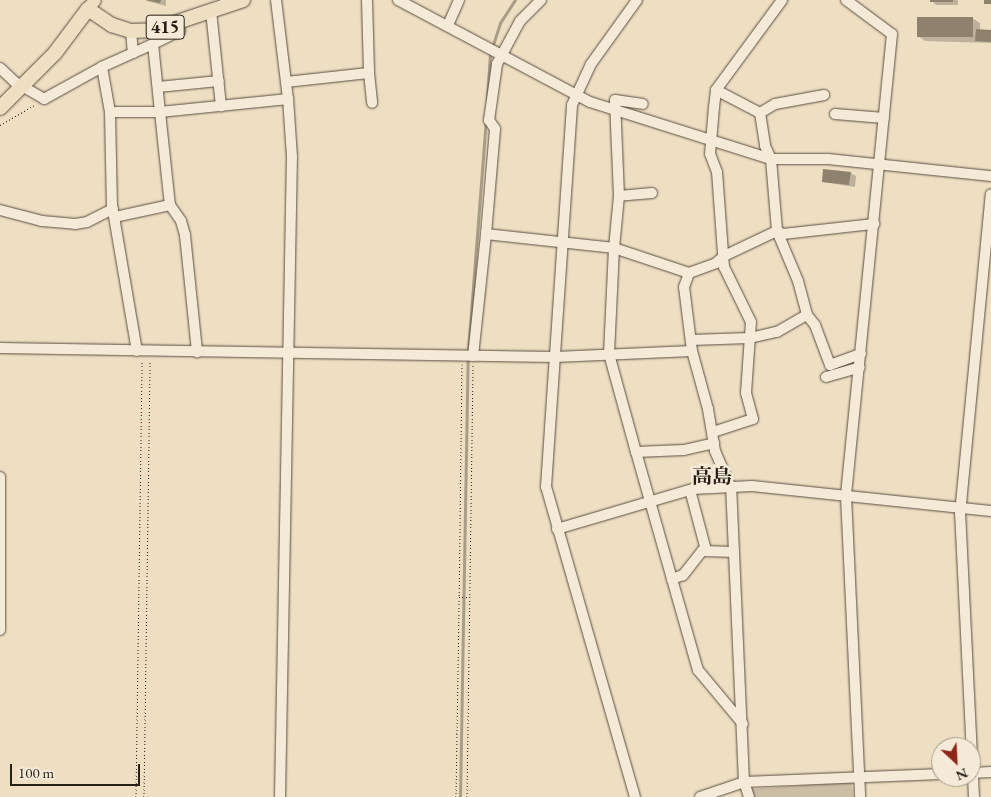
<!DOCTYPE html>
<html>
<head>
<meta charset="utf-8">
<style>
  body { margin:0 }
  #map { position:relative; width:991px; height:797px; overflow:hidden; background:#eedec2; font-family:"EB Garamond","Noto Serif JP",serif }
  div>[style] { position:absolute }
  .green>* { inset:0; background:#ccbda5 }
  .shadow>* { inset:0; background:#0003 }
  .stream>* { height:2.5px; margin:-1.25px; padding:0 1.25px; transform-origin:1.25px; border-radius:1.25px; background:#aa9d88 }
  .building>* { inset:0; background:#8e826f }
  .path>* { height:1px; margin-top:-0.5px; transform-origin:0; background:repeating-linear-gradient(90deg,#271e16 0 1px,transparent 0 3.5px) }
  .roads { filter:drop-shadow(0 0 1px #594e41) drop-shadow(0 0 1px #594e41) }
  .minor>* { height:10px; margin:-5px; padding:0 5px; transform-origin:5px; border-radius:5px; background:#f4ead7 }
  .major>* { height:12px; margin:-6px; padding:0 6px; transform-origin:6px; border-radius:6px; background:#eedec2 }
  .highway>* { height:14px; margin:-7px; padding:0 7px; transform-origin:7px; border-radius:7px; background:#eedec2 }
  span { translate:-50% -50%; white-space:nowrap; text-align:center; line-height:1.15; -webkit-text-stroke:5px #f4ead7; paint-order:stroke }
  .shield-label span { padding:1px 4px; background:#f4ead7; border:1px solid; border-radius:4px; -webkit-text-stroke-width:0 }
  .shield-label { font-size:18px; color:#271e16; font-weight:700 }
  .neighbourhood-label { font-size:20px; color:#271e16; font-weight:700 }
  .north { position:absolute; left:931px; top:737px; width:50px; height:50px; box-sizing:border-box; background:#f4ead7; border:1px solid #a2988a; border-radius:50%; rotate:155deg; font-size:14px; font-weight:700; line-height:20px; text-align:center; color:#271e16 }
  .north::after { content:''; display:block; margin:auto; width:18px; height:22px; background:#8f2418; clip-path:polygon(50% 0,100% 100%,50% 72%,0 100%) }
  .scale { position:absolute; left:10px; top:764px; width:130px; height:22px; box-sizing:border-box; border:2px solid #271e16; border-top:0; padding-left:6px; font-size:15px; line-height:18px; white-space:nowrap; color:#271e16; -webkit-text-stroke:4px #f4ead7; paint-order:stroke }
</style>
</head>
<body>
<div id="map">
  <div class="green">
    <i style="clip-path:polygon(851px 782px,854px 797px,754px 797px,751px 789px)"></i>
  </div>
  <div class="shadow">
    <i style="clip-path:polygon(166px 0,166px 6px,147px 1px,147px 0)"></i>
    <i style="clip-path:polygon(931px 0,958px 0,958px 5px,936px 5px)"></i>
    <i style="clip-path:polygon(972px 18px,980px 23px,980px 30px,991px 31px,991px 43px,925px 41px,918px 36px)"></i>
    <i style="clip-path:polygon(850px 173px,856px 176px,855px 187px,823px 182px)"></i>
  </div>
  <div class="stream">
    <i style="left:492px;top:48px;width:26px;rotate:-72deg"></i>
    <i style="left:500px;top:23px;width:27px;rotate:-57deg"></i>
    <i style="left:487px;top:100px;width:47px;rotate:-86.3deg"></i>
    <i style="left:468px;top:352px;width:233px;rotate:-85.6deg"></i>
    <i style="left:460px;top:797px;width:440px;rotate:-89deg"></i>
  </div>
  <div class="building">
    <i style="clip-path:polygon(145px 0,161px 0,160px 3px)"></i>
    <i style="clip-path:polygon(930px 0,953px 0,953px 2px,930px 2px)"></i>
    <i style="clip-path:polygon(984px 0,991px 0,991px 4px,984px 4px)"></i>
    <i style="clip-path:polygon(917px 17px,973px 17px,973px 37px,917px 37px)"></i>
    <i style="clip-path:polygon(976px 29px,991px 30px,991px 42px,975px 41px)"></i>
    <i style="clip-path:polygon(823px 169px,851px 172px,849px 185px,822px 182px)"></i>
  </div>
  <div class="path">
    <i style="left:0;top:125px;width:39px;rotate:-30deg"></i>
    <i style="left:462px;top:364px;width:233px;rotate:90.7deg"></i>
    <i style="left:459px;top:597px;width:10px"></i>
    <i style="left:136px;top:797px;width:437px;rotate:-89.2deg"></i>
    <i style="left:144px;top:797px;width:437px;rotate:-89.2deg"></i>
    <i style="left:456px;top:797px;width:199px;rotate:-89.1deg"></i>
    <i style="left:467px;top:797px;width:433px;rotate:-89.2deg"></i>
  </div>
  <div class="roads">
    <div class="minor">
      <i style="left:367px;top:0;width:73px;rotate:88.4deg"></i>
      <i style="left:398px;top:0;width:217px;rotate:28deg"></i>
      <i style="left:590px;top:102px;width:190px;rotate:17.5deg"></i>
      <i style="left:771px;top:159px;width:57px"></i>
      <i style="left:828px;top:159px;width:164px;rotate:6deg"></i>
      <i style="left:541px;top:0;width:30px;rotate:135deg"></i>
      <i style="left:520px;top:21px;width:49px;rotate:118.1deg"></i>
      <i style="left:497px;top:64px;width:57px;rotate:98.1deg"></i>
      <i style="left:489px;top:120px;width:11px;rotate:56deg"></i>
      <i style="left:495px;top:129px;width:105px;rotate:94.9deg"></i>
      <i style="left:486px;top:234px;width:129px;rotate:6.2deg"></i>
      <i style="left:614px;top:248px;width:106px;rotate:92.7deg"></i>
      <i style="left:609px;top:354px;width:102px;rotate:74.6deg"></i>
      <i style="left:846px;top:0;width:57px;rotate:36.5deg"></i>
      <i style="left:892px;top:34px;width:464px;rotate:95.7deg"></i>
      <i style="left:846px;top:496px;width:301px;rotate:87.3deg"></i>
      <i style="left:211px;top:11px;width:96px;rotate:84deg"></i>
      <i style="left:448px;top:25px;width:27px;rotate:-66deg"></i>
      <i style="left:131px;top:31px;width:22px;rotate:85deg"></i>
      <i style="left:133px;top:53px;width:34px;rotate:156deg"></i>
      <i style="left:102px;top:67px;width:46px;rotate:79.9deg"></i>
      <i style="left:110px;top:112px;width:93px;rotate:88.8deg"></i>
      <i style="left:112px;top:205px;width:148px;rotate:80.3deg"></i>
      <i style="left:153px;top:44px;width:30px;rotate:-26deg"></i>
      <i style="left:180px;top:31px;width:8px;rotate:-97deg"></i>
      <i style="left:133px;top:53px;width:22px;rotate:-24deg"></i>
      <i style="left:153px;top:44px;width:68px;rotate:84.1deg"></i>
      <i style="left:160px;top:112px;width:129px;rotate:-5.8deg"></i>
      <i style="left:288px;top:99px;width:100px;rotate:-96.9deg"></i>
      <i style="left:0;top:68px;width:21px;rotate:43deg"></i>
      <i style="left:15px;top:82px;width:34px;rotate:30deg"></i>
      <i style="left:44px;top:99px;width:66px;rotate:-28.9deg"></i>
      <i style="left:286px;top:82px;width:83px;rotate:-6.2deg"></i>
      <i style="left:369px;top:73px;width:30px;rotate:84deg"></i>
      <i style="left:158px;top:87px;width:61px;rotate:-5.6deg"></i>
      <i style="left:716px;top:90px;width:50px;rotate:27.6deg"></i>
      <i style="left:760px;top:113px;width:17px;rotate:-31deg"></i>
      <i style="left:775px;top:104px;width:50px;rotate:-10.4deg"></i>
      <i style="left:110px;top:112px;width:50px"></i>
      <i style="left:160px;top:112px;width:94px;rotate:83.9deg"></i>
      <i style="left:170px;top:205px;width:56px;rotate:167.7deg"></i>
      <i style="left:760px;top:113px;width:33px;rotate:81deg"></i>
      <i style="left:765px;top:146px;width:14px;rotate:65deg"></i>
      <i style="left:771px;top:159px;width:72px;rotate:85.2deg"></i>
      <i style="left:777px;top:231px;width:54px;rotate:67.2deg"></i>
      <i style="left:798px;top:281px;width:35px;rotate:75deg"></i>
      <i style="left:807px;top:315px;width:13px;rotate:51deg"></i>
      <i style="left:815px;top:325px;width:43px;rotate:69.4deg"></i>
      <i style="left:830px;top:365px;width:33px;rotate:-20deg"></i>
      <i style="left:835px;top:114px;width:49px;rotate:4.7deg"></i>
      <i style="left:652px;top:193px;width:33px;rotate:175deg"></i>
      <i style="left:619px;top:196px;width:52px;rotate:95.5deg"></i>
      <i style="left:614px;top:248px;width:79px;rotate:18.4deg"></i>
      <i style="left:619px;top:196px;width:96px;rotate:-92.4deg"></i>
      <i style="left:615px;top:100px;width:28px;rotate:8deg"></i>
      <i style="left:170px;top:205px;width:19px;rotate:55deg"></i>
      <i style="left:181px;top:221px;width:15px;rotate:74deg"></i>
      <i style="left:185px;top:235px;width:118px;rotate:84.1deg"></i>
      <i style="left:0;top:210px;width:43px;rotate:14.7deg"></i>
      <i style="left:42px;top:221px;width:33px;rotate:5deg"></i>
      <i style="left:75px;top:224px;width:12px;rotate:-9deg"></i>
      <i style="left:87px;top:222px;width:29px;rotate:-27deg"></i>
      <i style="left:691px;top:340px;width:59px;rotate:-1.9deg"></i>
      <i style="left:750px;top:338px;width:28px;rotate:-13deg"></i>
      <i style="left:777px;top:332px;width:34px;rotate:-30deg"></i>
      <i style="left:0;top:348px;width:555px;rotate:0.93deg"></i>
      <i style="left:555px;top:357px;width:137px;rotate:-2.5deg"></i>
      <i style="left:473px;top:356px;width:123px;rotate:-83.9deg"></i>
      <i style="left:826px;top:377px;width:35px;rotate:-16deg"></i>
      <i style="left:713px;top:432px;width:42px;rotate:-18deg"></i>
      <i style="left:753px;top:419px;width:27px;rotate:-105deg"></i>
      <i style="left:746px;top:393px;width:71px;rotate:-86deg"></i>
      <i style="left:751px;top:322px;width:61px;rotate:-116.1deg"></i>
      <i style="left:724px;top:267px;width:95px;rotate:-94.2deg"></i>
      <i style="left:717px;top:172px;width:19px;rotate:-111deg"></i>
      <i style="left:710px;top:154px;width:47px;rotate:-85.1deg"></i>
      <i style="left:714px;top:107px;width:17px;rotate:-83deg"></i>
      <i style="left:716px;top:90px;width:112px;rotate:-53.7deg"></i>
      <i style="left:0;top:477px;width:153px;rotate:90deg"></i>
      <i style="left:690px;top:490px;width:62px;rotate:75.1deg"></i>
      <i style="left:557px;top:529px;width:142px;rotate:-16.4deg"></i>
      <i style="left:693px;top:489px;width:59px;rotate:-2.9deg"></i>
      <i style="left:752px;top:486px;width:240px;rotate:6deg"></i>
      <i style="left:734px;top:552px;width:32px;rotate:-178deg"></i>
      <i style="left:702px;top:551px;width:31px;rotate:128deg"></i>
      <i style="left:683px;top:575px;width:12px;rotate:160deg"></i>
      <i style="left:672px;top:579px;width:95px;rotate:74.1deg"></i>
      <i style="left:698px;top:670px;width:70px;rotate:50.2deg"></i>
      <i style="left:672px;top:579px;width:132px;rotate:-105.8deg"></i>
      <i style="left:636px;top:452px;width:48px;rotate:-2.4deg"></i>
      <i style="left:684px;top:450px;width:31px;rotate:-13deg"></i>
      <i style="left:971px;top:773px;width:20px;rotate:-3deg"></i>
      <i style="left:280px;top:797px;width:640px;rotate:-88.93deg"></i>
      <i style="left:292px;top:157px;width:58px;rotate:-93.9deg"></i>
      <i style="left:635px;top:797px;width:323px;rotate:-106deg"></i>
      <i style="left:546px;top:487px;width:383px;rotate:-86.1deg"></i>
      <i style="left:572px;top:105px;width:45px;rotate:-65.1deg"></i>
      <i style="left:591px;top:64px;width:79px;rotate:-54.3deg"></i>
      <i style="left:700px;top:797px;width:46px;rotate:-18.8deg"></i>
      <i style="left:744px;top:782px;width:197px;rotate:-2.3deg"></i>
      <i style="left:749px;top:797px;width:16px;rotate:-108deg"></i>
      <i style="left:744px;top:782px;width:294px;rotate:-92.5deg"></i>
      <i style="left:731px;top:488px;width:40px;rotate:-113.4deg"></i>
      <i style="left:715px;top:451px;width:43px;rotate:-99.5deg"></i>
      <i style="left:708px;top:409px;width:60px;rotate:-105.4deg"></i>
      <i style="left:692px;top:351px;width:64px;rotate:-97.1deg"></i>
      <i style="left:684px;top:287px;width:15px;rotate:-70deg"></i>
      <i style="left:689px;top:273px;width:29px;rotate:-20deg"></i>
      <i style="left:716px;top:263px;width:11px;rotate:-41deg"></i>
      <i style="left:724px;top:256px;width:59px;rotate:-25.3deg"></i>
      <i style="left:777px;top:231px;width:7px;rotate:27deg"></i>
      <i style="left:783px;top:234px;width:92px;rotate:-6.3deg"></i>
      <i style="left:974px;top:797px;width:283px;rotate:-92.8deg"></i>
      <i style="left:960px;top:514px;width:321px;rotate:-84.5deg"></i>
    </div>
    <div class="major">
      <i style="left:88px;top:9px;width:11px;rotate:-52deg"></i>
    </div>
    <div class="highway">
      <i style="left:0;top:108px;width:78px;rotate:-45deg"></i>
      <i style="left:55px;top:53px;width:55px;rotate:-53.1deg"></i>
      <i style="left:88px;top:9px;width:29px;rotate:34deg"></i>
      <i style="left:112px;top:25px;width:20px;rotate:18deg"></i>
      <i style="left:131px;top:31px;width:23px;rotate:-2deg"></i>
      <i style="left:154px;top:30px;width:94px;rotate:-18.6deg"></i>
    </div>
  </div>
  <div class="shield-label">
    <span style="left:165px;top:27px">415</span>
  </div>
  <div class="neighbourhood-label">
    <span style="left:712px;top:476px">高島</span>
  </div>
  <div class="north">N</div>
  <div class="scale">100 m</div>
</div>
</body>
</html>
